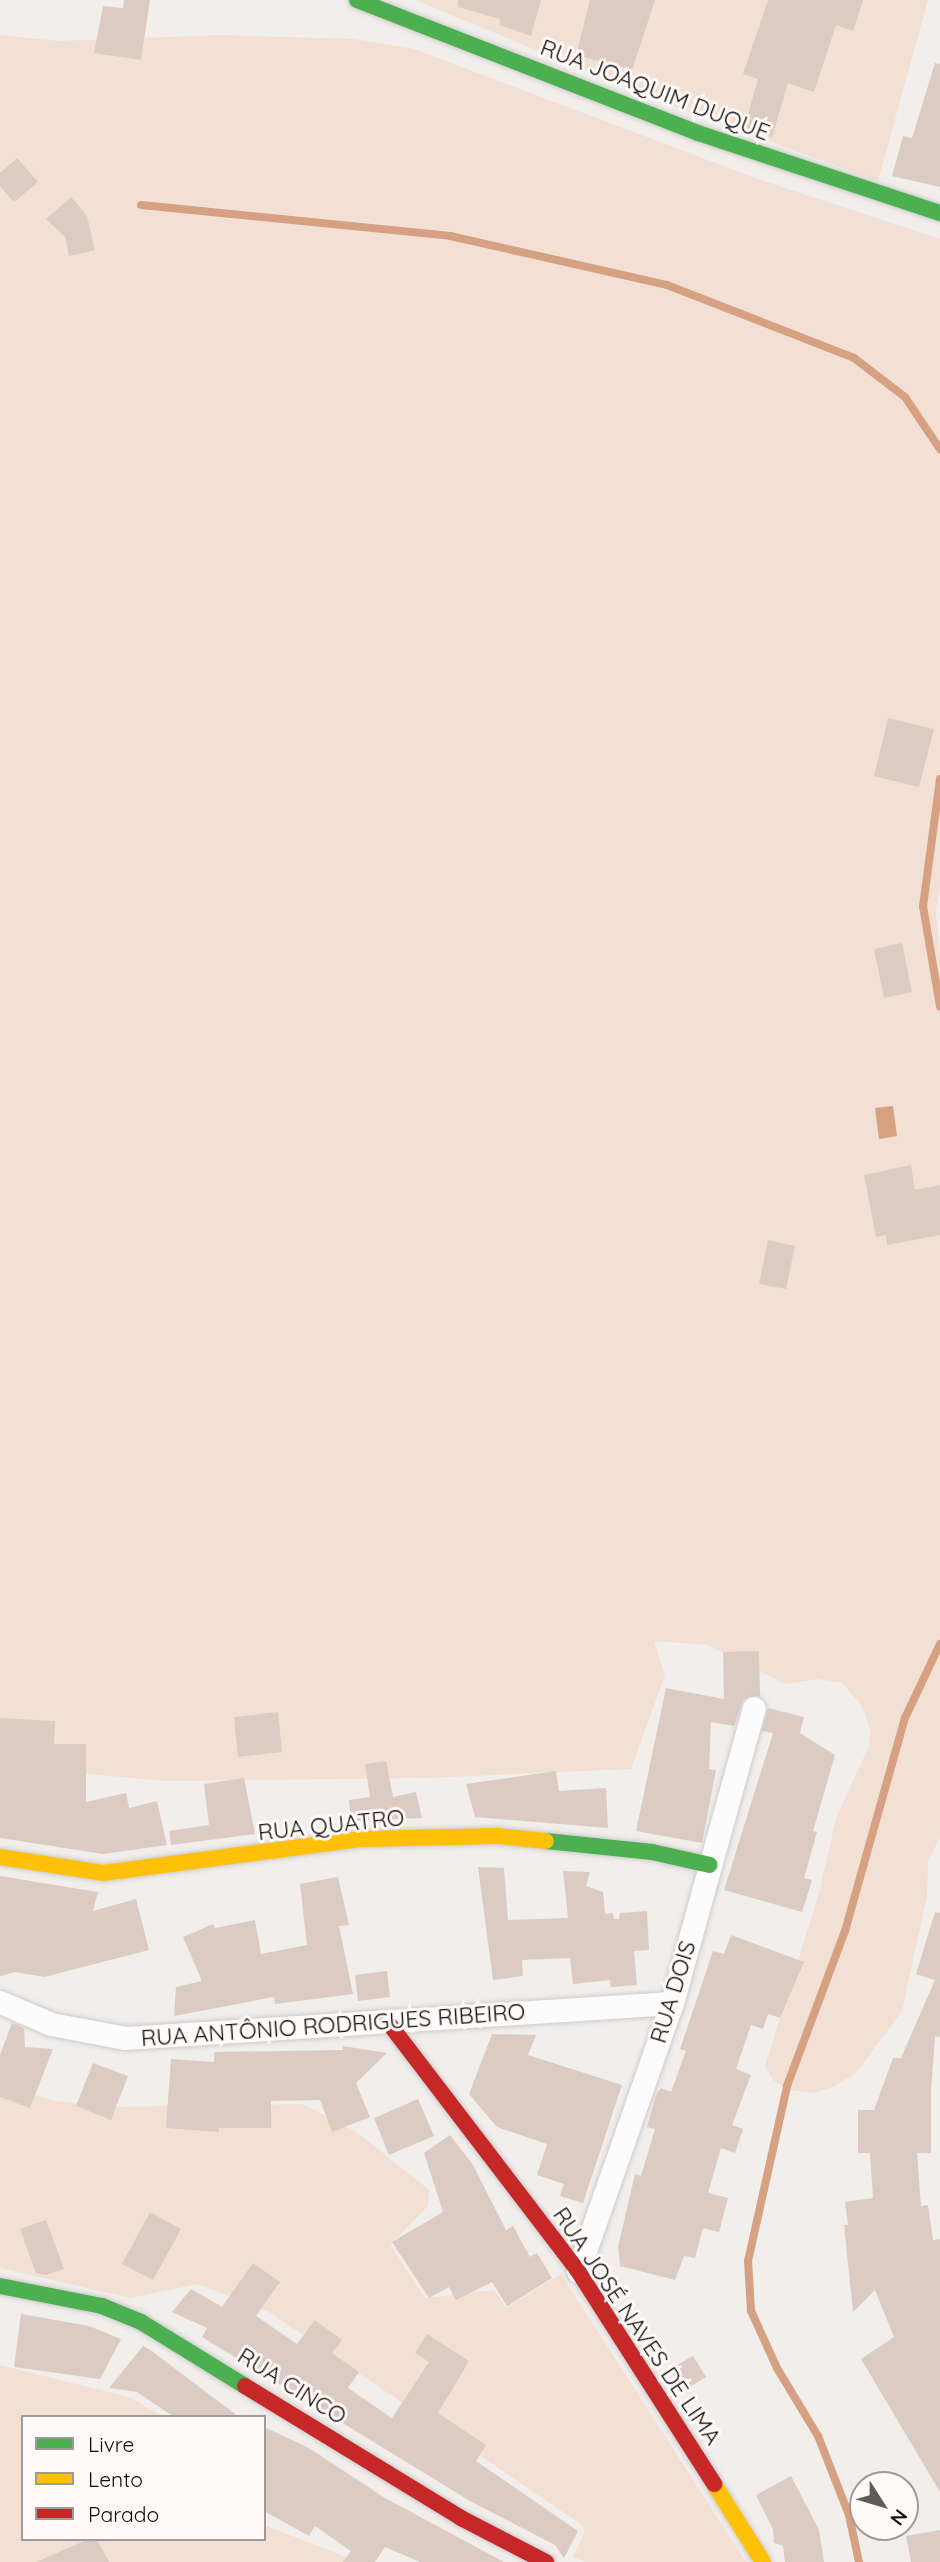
<!DOCTYPE html>
<html>
<head>
<meta charset="utf-8">
<style>
  body { margin:0 }
  #map { position:relative; width:940px; height:2562px; overflow:hidden; background:#f1eeec; font-family:Quicksand,sans-serif }
  div>[style] { position:absolute }
  .green>* { inset:0; background:#f3e0d5 }
  .water>* { inset:0; background:#d6a182 }
  .stream>* { height:8px; margin:-4px; padding:0 4px; transform-origin:4px; border-radius:4px; background:#d6a182 }
  .building>* { inset:0; background:#dbcbc2 }
  .roads { filter:drop-shadow(0 0 2px #cecbca) drop-shadow(0 0 2px #cecbca) }
  .street>* { height:23px; margin:-11.5px; padding:0 11.5px; transform-origin:11.5px; border-radius:11.5px; background:#fdfcfc }
  .fast>* { height:16px; margin:-8px; padding:0 8px; transform-origin:8px; border-radius:8px; background:#4caf50 }
  .slow>* { height:16px; margin:-8px; padding:0 8px; transform-origin:8px; border-radius:8px; background:#ffc107 }
  .jam>* { height:16px; margin:-8px; padding:0 8px; transform-origin:8px; border-radius:8px; background:#c62828 }
  span { translate:-50% -50%; white-space:nowrap; text-align:center; line-height:1.15; -webkit-text-stroke:6px #fffaf8; paint-order:stroke }
  .street-label { font-size:23px; color:#0f0d0c }
  .legend { position:absolute; left:21px; top:2415px; width:245px; height:126px; box-sizing:border-box; background:#fffaf8; border:2px solid #9f9b9a; margin:0; padding:9px 12px; list-style:none; font-size:21px; color:#0f0d0c }
  .legend li { display:flex; align-items:center; gap:14px; height:35px }
  .legend b { width:35px; border:2px solid #9f9b9a }
  .north { position:absolute; left:849px; top:2471px; width:70px; height:70px; box-sizing:border-box; background:#fffaf8; border:2px solid #9f9b9a; border-radius:50%; rotate:127deg; font-size:19px; font-weight:700; line-height:28px; text-align:center; color:#0f0d0c }
  .north::after { content:''; display:block; margin:auto; width:24px; height:32px; background:#5e5c5a; clip-path:polygon(50% 0,100% 100%,50% 72%,0 100%) }
</style>
</head>
<body>
<div id="map">
  <div class="green">
    <i style="clip-path:polygon(415px 0,928px 0,878px 181px,654px 99px)"></i>
    <i style="clip-path:polygon(0 35px,58px 41px,221px 35px,354px 39px,414px 49px,758px 179px,940px 239px,940px 884px,936px 913px,940px 956px,940px 1837px,928px 1861px,927px 1896px,902px 2011px,856px 2073px,833px 2087px,812px 2093px,790px 2090px,774px 2081px,765px 2066px,819px 1893px,836px 1818px,869px 1746px,870px 1730px,862px 1706px,842px 1683px,817px 1679px,785px 1684px,708px 1645px,654px 1641px,665px 1675px,631px 1769px,425px 1778px,164px 1781px,0 1766px)"></i>
    <i style="clip-path:polygon(0 2085px,55px 2101px,106px 2107px,303px 2104px,358px 2133px,429px 2190px,428px 2206px,390px 2245px,425px 2298px,494px 2290px,506px 2308px,561px 2274px,746px 2562px,585px 2562px,573px 2557px,585px 2531px,582px 2525px,269px 2312px,198px 2284px,130px 2298px,0 2268px)"></i>
    <i style="clip-path:polygon(0 2365px,129px 2397px,165px 2417px,23px 2417px,23px 2539px,264px 2539px,264px 2525px,359px 2562px,0 2562px)"></i>
  </div>
  <div class="water">
    <i style="clip-path:polygon(893px 1106px,897px 1136px,879px 1139px,875px 1108px)"></i>
  </div>
  <div class="stream">
    <i style="left:141px;top:205px;width:311px;rotate:5.7deg"></i>
    <i style="left:450px;top:236px;width:222px;rotate:12.7deg"></i>
    <i style="left:667px;top:285px;width:201px;rotate:21.3deg"></i>
    <i style="left:854px;top:358px;width:64px;rotate:37.4deg"></i>
    <i style="left:905px;top:397px;width:63px;rotate:56.1deg"></i>
    <i style="left:940px;top:779px;width:128px;rotate:97.6deg"></i>
    <i style="left:923px;top:906px;width:102px;rotate:80.4deg"></i>
    <i style="left:859px;top:2562px;width:48px;rotate:-102deg"></i>
    <i style="left:849px;top:2515px;width:85px;rotate:-111.4deg"></i>
    <i style="left:818px;top:2436px;width:79px;rotate:-121.1deg"></i>
    <i style="left:777px;top:2368px;width:63px;rotate:-114.5deg"></i>
    <i style="left:751px;top:2311px;width:50px;rotate:-93.4deg"></i>
    <i style="left:748px;top:2261px;width:179px;rotate:-77.4deg"></i>
    <i style="left:787px;top:2086px;width:165px;rotate:-69.5deg"></i>
    <i style="left:845px;top:1931px;width:221px;rotate:-74.3deg"></i>
    <i style="left:905px;top:1718px;width:82px;rotate:-64.7deg"></i>
  </div>
  <div class="building">
    <i style="clip-path:polygon(124px 0,150px 0,141px 60px,94px 53px,103px 6px,123px 8px)"></i>
    <i style="clip-path:polygon(458px 0,541px 0,531px 36px,499px 25px,500px 19px,458px 7px)"></i>
    <i style="clip-path:polygon(590px 0,655px 0,632px 70px,576px 55px)"></i>
    <i style="clip-path:polygon(768px 0,863px 0,853px 31px,836px 25px,814px 92px,788px 83px,772px 137px,744px 128px,758px 79px,743px 74px)"></i>
    <i style="clip-path:polygon(935px 63px,940px 64px,940px 187px,892px 176px,903px 136px,912px 138px)"></i>
    <i style="clip-path:polygon(17px 158px,38px 182px,14px 202px,0 186px,0 173px)"></i>
    <i style="clip-path:polygon(71px 197px,87px 216px,95px 250px,69px 256px,65px 237px,46px 219px)"></i>
    <i style="clip-path:polygon(888px 718px,934px 729px,919px 787px,874px 776px)"></i>
    <i style="clip-path:polygon(902px 943px,912px 992px,884px 998px,874px 949px)"></i>
    <i style="clip-path:polygon(911px 1165px,915px 1190px,940px 1185px,940px 1235px,887px 1245px,886px 1235px,876px 1237px,864px 1175px)"></i>
    <i style="clip-path:polygon(768px 1240px,795px 1246px,786px 1289px,759px 1284px)"></i>
    <i style="clip-path:polygon(759px 1651px,760px 1696px,744px 1699px,734px 1726px,711px 1722px,709px 1769px,716px 1770px,702px 1843px,636px 1831px,666px 1688px,724px 1699px,723px 1652px)"></i>
    <i style="clip-path:polygon(768px 1708px,804px 1717px,800px 1733px,835px 1755px,813px 1831px,817px 1832px,804px 1878px,812px 1880px,802px 1912px,724px 1890px,773px 1733px,762px 1731px)"></i>
    <i style="clip-path:polygon(278px 1712px,282px 1752px,238px 1757px,234px 1717px)"></i>
    <i style="clip-path:polygon(0 1718px,55px 1721px,54px 1744px,86px 1744px,86px 1802px,126px 1793px,129px 1808px,157px 1801px,167px 1845px,103px 1854px,0 1838px)"></i>
    <i style="clip-path:polygon(386px 1761px,393px 1797px,416px 1792px,422px 1818px,351px 1821px,349px 1800px,370px 1797px,365px 1764px)"></i>
    <i style="clip-path:polygon(556px 1771px,559px 1791px,606px 1788px,608px 1828px,475px 1817px,466px 1784px)"></i>
    <i style="clip-path:polygon(244px 1778px,255px 1834px,171px 1845px,169px 1831px,209px 1825px,204px 1784px)"></i>
    <i style="clip-path:polygon(478px 1867px,504px 1868px,508px 1920px,568px 1918px,563px 1871px,590px 1872px,586px 1886px,603px 1892px,605px 1914px,613px 1913px,614px 1919px,619px 1919px,620px 1913px,647px 1911px,649px 1950px,634px 1951px,637px 1985px,611px 1987px,610px 1980px,573px 1984px,570px 1958px,522px 1960px,523px 1976px,493px 1980px)"></i>
    <i style="clip-path:polygon(0 1876px,98px 1892px,93px 1911px,136px 1899px,149px 1950px,44px 1977px,15px 1972px,0 1976px)"></i>
    <i style="clip-path:polygon(338px 1877px,349px 1925px,339px 1926px,353px 1994px,275px 2004px,274px 1997px,174px 2016px,176px 1987px,202px 1981px,183px 1937px,213px 1924px,215px 1928px,255px 1920px,261px 1954px,307px 1945px,300px 1884px)"></i>
    <i style="clip-path:polygon(935px 1912px,940px 1913px,940px 2037px,935px 2036px,931px 2091px,931px 2153px,917px 2153px,921px 2206px,928px 2205px,933px 2240px,940px 2239px,940px 2492px,861px 2359px,894px 2337px,875px 2290px,853px 2312px,844px 2225px,848px 2225px,845px 2202px,873px 2198px,870px 2153px,858px 2153px,858px 2110px,874px 2110px,893px 2058px,901px 2058px,935px 1980px,916px 1974px)"></i>
    <i style="clip-path:polygon(731px 1935px,804px 1962px,780px 2018px,768px 2014px,763px 2029px,751px 2025px,736px 2069px,751px 2075px,732px 2125px,743px 2129px,735px 2153px,721px 2148px,708px 2193px,728px 2198px,719px 2232px,703px 2228px,695px 2258px,684px 2256px,675px 2280px,620px 2266px,618px 2247px,635px 2174px,641px 2176px,655px 2129px,647px 2127px,656px 2095px,661px 2088px,671px 2092px,686px 2051px,680px 2049px,713px 1951px,724px 1954px)"></i>
    <i style="clip-path:polygon(387px 1971px,390px 1997px,358px 2001px,355px 1975px)"></i>
    <i style="clip-path:polygon(12px 2023px,24px 2028px,25px 2047px,53px 2049px,30px 2108px,0 2097px,0 2055px)"></i>
    <i style="clip-path:polygon(492px 2034px,536px 2035px,528px 2055px,622px 2085px,583px 2203px,560px 2196px,564px 2184px,537px 2175px,547px 2144px,497px 2127px,469px 2094px)"></i>
    <i style="clip-path:polygon(343px 2046px,387px 2053px,356px 2083px,370px 2117px,332px 2132px,320px 2100px,271px 2101px,271px 2128px,219px 2128px,219px 2132px,166px 2128px,171px 2059px,214px 2062px,214px 2052px,343px 2050px)"></i>
    <i style="clip-path:polygon(93px 2063px,128px 2076px,111px 2120px,76px 2106px)"></i>
    <i style="clip-path:polygon(418px 2099px,434px 2136px,389px 2155px,374px 2118px)"></i>
    <i style="clip-path:polygon(450px 2135px,473px 2165px,506px 2230px,513px 2226px,530px 2257px,537px 2253px,552px 2278px,507px 2306px,492px 2282px,456px 2300px,449px 2287px,429px 2298px,392px 2242px,443px 2212px,424px 2153px)"></i>
    <i style="clip-path:polygon(150px 2212px,181px 2229px,153px 2280px,122px 2264px)"></i>
    <i style="clip-path:polygon(46px 2220px,64px 2269px,46px 2275px,36px 2273px,20px 2229px)"></i>
    <i style="clip-path:polygon(253px 2263px,280px 2282px,256px 2316px,297px 2344px,315px 2320px,342px 2340px,332px 2353px,359px 2372px,348px 2388px,392px 2418px,429px 2362px,415px 2353px,427px 2334px,469px 2361px,438px 2413px,486px 2445px,476px 2461px,578px 2531px,564px 2558px,555px 2545px,470px 2501px,202px 2337px,207px 2328px,172px 2312px,191px 2289px,222px 2307px)"></i>
    <i style="clip-path:polygon(21px 2314px,89px 2326px,121px 2339px,100px 2379px,14px 2367px)"></i>
    <i style="clip-path:polygon(143px 2346px,149px 2349px,239px 2417px,174px 2417px,137px 2392px,109px 2388px)"></i>
    <i style="clip-path:polygon(693px 2356px,706px 2377px,683px 2391px,670px 2369px)"></i>
    <i style="clip-path:polygon(264px 2427px,309px 2448px,385px 2498px,504px 2562px,420px 2562px,385px 2547px,375px 2562px,343px 2562px,351px 2551px,315px 2526px,309px 2536px,264px 2511px)"></i>
    <i style="clip-path:polygon(791px 2476px,819px 2530px,824px 2562px,785px 2562px,783px 2546px,774px 2543px,773px 2529px,756px 2495px)"></i>
    <i style="clip-path:polygon(940px 2530px,940px 2562px,911px 2562px,906px 2536px)"></i>
    <i style="clip-path:polygon(89px 2539px,97px 2539px,109px 2562px,36px 2562px)"></i>
  </div>
  <div class="roads">
    <div class="street">
      <i style="left:0;top:2002px;width:56px;rotate:23.3deg"></i>
      <i style="left:51px;top:2024px;width:75px;rotate:10.7deg"></i>
      <i style="left:125px;top:2038px;width:548px;rotate:-3.66deg"></i>
      <i style="left:578px;top:2271px;width:284px;rotate:-70.7deg"></i>
      <i style="left:672px;top:2003px;width:306px;rotate:-74.5deg"></i>
    </div>
    <div class="fast">
      <i style="left:357px;top:0;width:366px;rotate:21.3deg"></i>
      <i style="left:698px;top:133px;width:255px;rotate:18.3deg"></i>
      <i style="left:546px;top:1841px;width:107px;rotate:5.9deg"></i>
      <i style="left:652px;top:1852px;width:59px;rotate:12.6deg"></i>
      <i style="left:0;top:2286px;width:104px;rotate:11.1deg"></i>
      <i style="left:102px;top:2306px;width:42px;rotate:22.3deg"></i>
      <i style="left:141px;top:2322px;width:122px;rotate:31.6deg"></i>
    </div>
    <div class="slow">
      <i style="left:0;top:1857px;width:104px;rotate:8.8deg"></i>
      <i style="left:103px;top:1873px;width:261px;rotate:-7.5deg"></i>
      <i style="left:362px;top:1839px;width:136px;rotate:-1.3deg"></i>
      <i style="left:498px;top:1836px;width:48px;rotate:5.9deg"></i>
      <i style="left:714px;top:2484px;width:92px;rotate:57.9deg"></i>
    </div>
    <div class="jam">
      <i style="left:387px;top:2021px;width:315px;rotate:52.6deg"></i>
      <i style="left:578px;top:2271px;width:253px;rotate:57.4deg"></i>
      <i style="left:245px;top:2386px;width:253px;rotate:31.4deg"></i>
      <i style="left:461px;top:2518px;width:96px;rotate:27.4deg"></i>
    </div>
  </div>
  <div class="street-label">
    <span style="left:655px;top:90px;rotate:21deg">RUA JOAQUIM DUQUE</span>
    <span style="left:331px;top:1825px;rotate:-6deg">RUA QUATRO</span>
    <span style="left:673px;top:1992px;rotate:-73deg">RUA DOIS</span>
    <span style="left:333px;top:2025px;rotate:-4deg">RUA ANTÔNIO RODRIGUES RIBEIRO</span>
    <span style="left:637px;top:2326px;rotate:56deg">RUA JOSÉ NAVES DE LIMA</span>
    <span style="left:292px;top:2386px;rotate:32deg">RUA CINCO</span>
  </div>
  <ul class="legend">
  <li><b style="height:9px;background:#4caf50"></b>Livre</li>
  <li><b style="height:9px;background:#ffc107"></b>Lento</li>
  <li><b style="height:9px;background:#c62828"></b>Parado</li>
  </ul>
  <div class="north">N</div>
</div>
</body>
</html>
